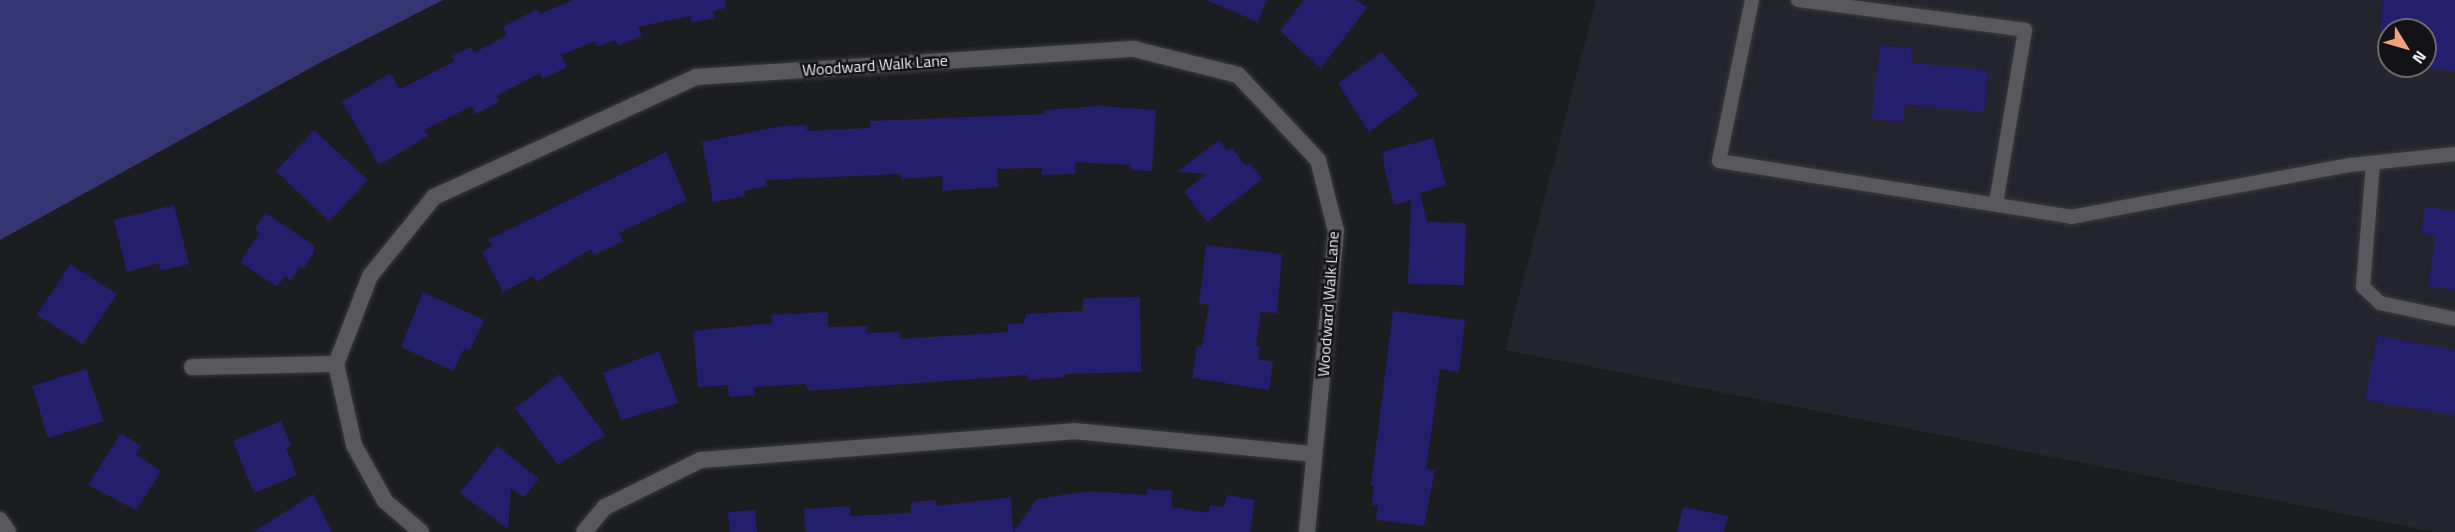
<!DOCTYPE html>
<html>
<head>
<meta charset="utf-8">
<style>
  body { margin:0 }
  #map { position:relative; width:2455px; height:532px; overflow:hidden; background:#1c1d20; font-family:"Titillium Web",sans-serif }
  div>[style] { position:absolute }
  .built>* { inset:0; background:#24252e }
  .green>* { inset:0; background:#343674 }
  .building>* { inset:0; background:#241f6c }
  .roads { filter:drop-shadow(0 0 2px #39393c) drop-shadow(0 0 2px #39393c) }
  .service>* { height:14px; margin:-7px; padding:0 7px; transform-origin:7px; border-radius:7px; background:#59595d }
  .minor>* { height:16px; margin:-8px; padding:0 8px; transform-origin:8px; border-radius:8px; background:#59595d }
  .tertiary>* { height:16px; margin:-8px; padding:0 8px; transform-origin:8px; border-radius:8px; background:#59595d }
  span { translate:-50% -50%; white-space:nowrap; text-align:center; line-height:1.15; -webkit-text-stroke:5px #131317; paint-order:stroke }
  .street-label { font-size:16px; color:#ebebee }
  .north { position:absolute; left:2377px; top:18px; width:60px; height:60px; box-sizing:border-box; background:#131317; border:2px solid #69696d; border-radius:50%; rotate:127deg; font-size:16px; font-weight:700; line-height:24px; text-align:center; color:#ebebee }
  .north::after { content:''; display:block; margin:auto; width:21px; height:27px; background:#f1a27b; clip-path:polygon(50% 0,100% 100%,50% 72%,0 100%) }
</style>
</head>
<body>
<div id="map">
  <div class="built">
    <i style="clip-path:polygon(evenodd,1596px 0,2455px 0,2455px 532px,2436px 532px,1505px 350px,1596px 0,2389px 30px,2425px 30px,2425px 66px,2389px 66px,2389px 30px)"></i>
  </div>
  <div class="green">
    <i style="clip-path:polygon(0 0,443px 0,323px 61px,0 240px)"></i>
  </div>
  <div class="building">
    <i style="clip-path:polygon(573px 0,725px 0,726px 8px,713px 11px,714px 18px,692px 23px,690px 16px,638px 27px,642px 36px,618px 46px,615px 40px,598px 47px,595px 41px,561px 55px,567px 67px,543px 79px,540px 73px,496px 96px,499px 102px,476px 114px,472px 106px,424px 130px,428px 136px,379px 165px,342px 102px,390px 73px,400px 89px,455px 61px,452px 56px,471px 47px,474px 53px,507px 35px,503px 27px,537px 9px,540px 14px)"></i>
    <i style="clip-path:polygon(1206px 0,1267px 0,1258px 22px)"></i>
    <i style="clip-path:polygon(1304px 0,1356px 0,1367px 8px,1321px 68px,1280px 31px)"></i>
    <i style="clip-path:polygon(2383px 0,2455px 0,2455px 71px,2425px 68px,2425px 30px,2380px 30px)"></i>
    <i style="clip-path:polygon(1879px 45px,1912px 48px,1911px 63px,1988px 70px,1984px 112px,1905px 105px,1904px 122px,1872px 119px)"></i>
    <i style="clip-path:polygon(1382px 52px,1419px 95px,1369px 132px,1338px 83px)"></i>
    <i style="clip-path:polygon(1099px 106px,1156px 110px,1152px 171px,1131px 170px,1131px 165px,1075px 162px,1075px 174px,1042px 175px,1042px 168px,997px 169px,998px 187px,943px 191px,942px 176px,901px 179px,901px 174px,766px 180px,767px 186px,744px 191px,745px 196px,713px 202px,702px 142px,782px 126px,807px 125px,807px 131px,870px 128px,870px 121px,1045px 114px,1045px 110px)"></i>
    <i style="clip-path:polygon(314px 130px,368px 180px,329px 221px,276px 171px)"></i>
    <i style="clip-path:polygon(1433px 138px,1446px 185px,1420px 193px,1427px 222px,1466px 223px,1464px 285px,1408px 284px,1411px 200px,1394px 205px,1385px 171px,1383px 152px)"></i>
    <i style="clip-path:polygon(1219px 140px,1227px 151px,1232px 148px,1246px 166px,1250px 163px,1262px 179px,1207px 222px,1184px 192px,1207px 174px,1177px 172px)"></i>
    <i style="clip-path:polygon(666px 152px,687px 200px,619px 233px,623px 241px,594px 255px,591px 249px,536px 282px,533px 276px,503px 292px,482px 252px,492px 246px,488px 240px)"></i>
    <i style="clip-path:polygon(174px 205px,189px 264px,161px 271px,159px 263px,127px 272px,114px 220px)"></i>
    <i style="clip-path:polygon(2425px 207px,2455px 211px,2455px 290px,2428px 286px,2436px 236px,2421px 234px)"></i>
    <i style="clip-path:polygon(266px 213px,314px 246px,314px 253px,303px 269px,300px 267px,291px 280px,285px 276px,277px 287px,240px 262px,259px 234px,255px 228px)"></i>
    <i style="clip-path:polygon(1206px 245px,1282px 254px,1277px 313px,1261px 312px,1256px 346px,1260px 347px,1258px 359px,1273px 362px,1269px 390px,1192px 378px,1197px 346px,1202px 347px,1209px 305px,1199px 304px)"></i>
    <i style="clip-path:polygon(70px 264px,117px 294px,83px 344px,37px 315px)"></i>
    <i style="clip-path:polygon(423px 292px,484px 320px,470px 350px,464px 349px,453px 371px,401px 347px)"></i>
    <i style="clip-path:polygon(1140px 297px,1141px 372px,1065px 374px,1065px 377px,1028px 380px,1027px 375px,809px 391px,806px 384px,754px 387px,755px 395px,729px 397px,728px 385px,698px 387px,693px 331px,772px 323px,771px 315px,828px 312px,828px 327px,867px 326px,867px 333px,900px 332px,900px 339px,1008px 332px,1007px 324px,1024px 323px,1026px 314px,1083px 311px,1083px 298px)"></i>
    <i style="clip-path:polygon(1393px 311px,1465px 320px,1459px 372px,1440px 369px,1426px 469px,1435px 470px,1424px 526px,1376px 520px,1378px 505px,1372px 505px,1374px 486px,1371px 486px)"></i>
    <i style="clip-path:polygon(2377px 336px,2455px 350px,2455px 415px,2365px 400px)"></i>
    <i style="clip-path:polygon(659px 351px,678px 403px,621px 420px,603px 373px)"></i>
    <i style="clip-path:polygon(86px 369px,104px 421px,48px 438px,32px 386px)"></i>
    <i style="clip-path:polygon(560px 374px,605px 435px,558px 465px,515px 408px)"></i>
    <i style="clip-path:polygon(281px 421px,291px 446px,286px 448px,297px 475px,254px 493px,233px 441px)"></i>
    <i style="clip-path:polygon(121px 433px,141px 446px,136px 455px,161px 471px,136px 510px,88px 485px)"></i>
    <i style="clip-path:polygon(497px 446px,539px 479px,524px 497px,511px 488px,508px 529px,460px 493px)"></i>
    <i style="clip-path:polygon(1148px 489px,1172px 491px,1171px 507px,1209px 513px,1210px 505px,1224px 507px,1227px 495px,1255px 500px,1250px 532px,805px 532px,804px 509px,850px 506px,850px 516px,911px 513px,911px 502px,936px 500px,936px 506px,1011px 497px,1013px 532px,1037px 499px,1089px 491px,1146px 495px)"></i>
    <i style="clip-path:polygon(313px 494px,332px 532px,253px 532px,298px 504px)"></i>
    <i style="clip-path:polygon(1683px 507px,1728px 516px,1724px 532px,1677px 532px)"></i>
    <i style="clip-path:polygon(755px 510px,757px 532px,730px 532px,728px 512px)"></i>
  </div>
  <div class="roads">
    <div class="service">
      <i style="left:1752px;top:0;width:164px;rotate:101.6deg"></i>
      <i style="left:1719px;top:161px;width:356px;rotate:9deg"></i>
      <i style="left:2071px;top:217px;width:284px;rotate:-10.6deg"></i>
      <i style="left:2350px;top:165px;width:106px;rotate:-6deg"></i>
      <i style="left:1798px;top:0;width:229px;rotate:7.5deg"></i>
      <i style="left:2025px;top:30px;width:176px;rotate:99.5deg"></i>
      <i style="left:2373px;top:163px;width:124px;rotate:94.6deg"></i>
      <i style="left:2363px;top:287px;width:23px;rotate:43deg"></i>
      <i style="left:2380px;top:303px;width:77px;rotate:12deg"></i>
    </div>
    <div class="minor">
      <i style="left:192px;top:367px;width:144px;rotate:-1.2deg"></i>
      <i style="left:421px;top:532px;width:48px;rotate:-139.3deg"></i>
      <i style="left:385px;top:501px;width:64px;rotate:-119deg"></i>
      <i style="left:354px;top:445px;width:83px;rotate:-102.5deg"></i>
      <i style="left:336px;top:364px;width:94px;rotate:-68.9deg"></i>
      <i style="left:370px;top:276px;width:102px;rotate:-51deg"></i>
      <i style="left:434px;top:197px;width:288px;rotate:-24.6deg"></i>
      <i style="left:696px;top:77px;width:439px;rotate:-3.7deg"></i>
      <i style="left:1134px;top:49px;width:107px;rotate:14deg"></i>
      <i style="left:1238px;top:75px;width:117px;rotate:46.7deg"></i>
      <i style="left:1318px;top:160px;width:73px;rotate:75.8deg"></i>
      <i style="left:1336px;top:231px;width:302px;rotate:95.5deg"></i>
      <i style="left:584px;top:532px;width:33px;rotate:-50deg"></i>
      <i style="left:605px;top:507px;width:107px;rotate:-26.1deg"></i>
      <i style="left:701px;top:460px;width:374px;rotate:-4.4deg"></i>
      <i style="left:1074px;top:431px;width:241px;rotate:5.5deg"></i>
    </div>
    <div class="tertiary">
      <i style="left:0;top:520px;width:14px;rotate:56deg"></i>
    </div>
  </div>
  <div class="street-label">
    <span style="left:875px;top:65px;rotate:-4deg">Woodward Walk Lane</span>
    <span style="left:1328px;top:304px;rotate:-86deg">Woodward Walk Lane</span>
  </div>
  <div class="north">N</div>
</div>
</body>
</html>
